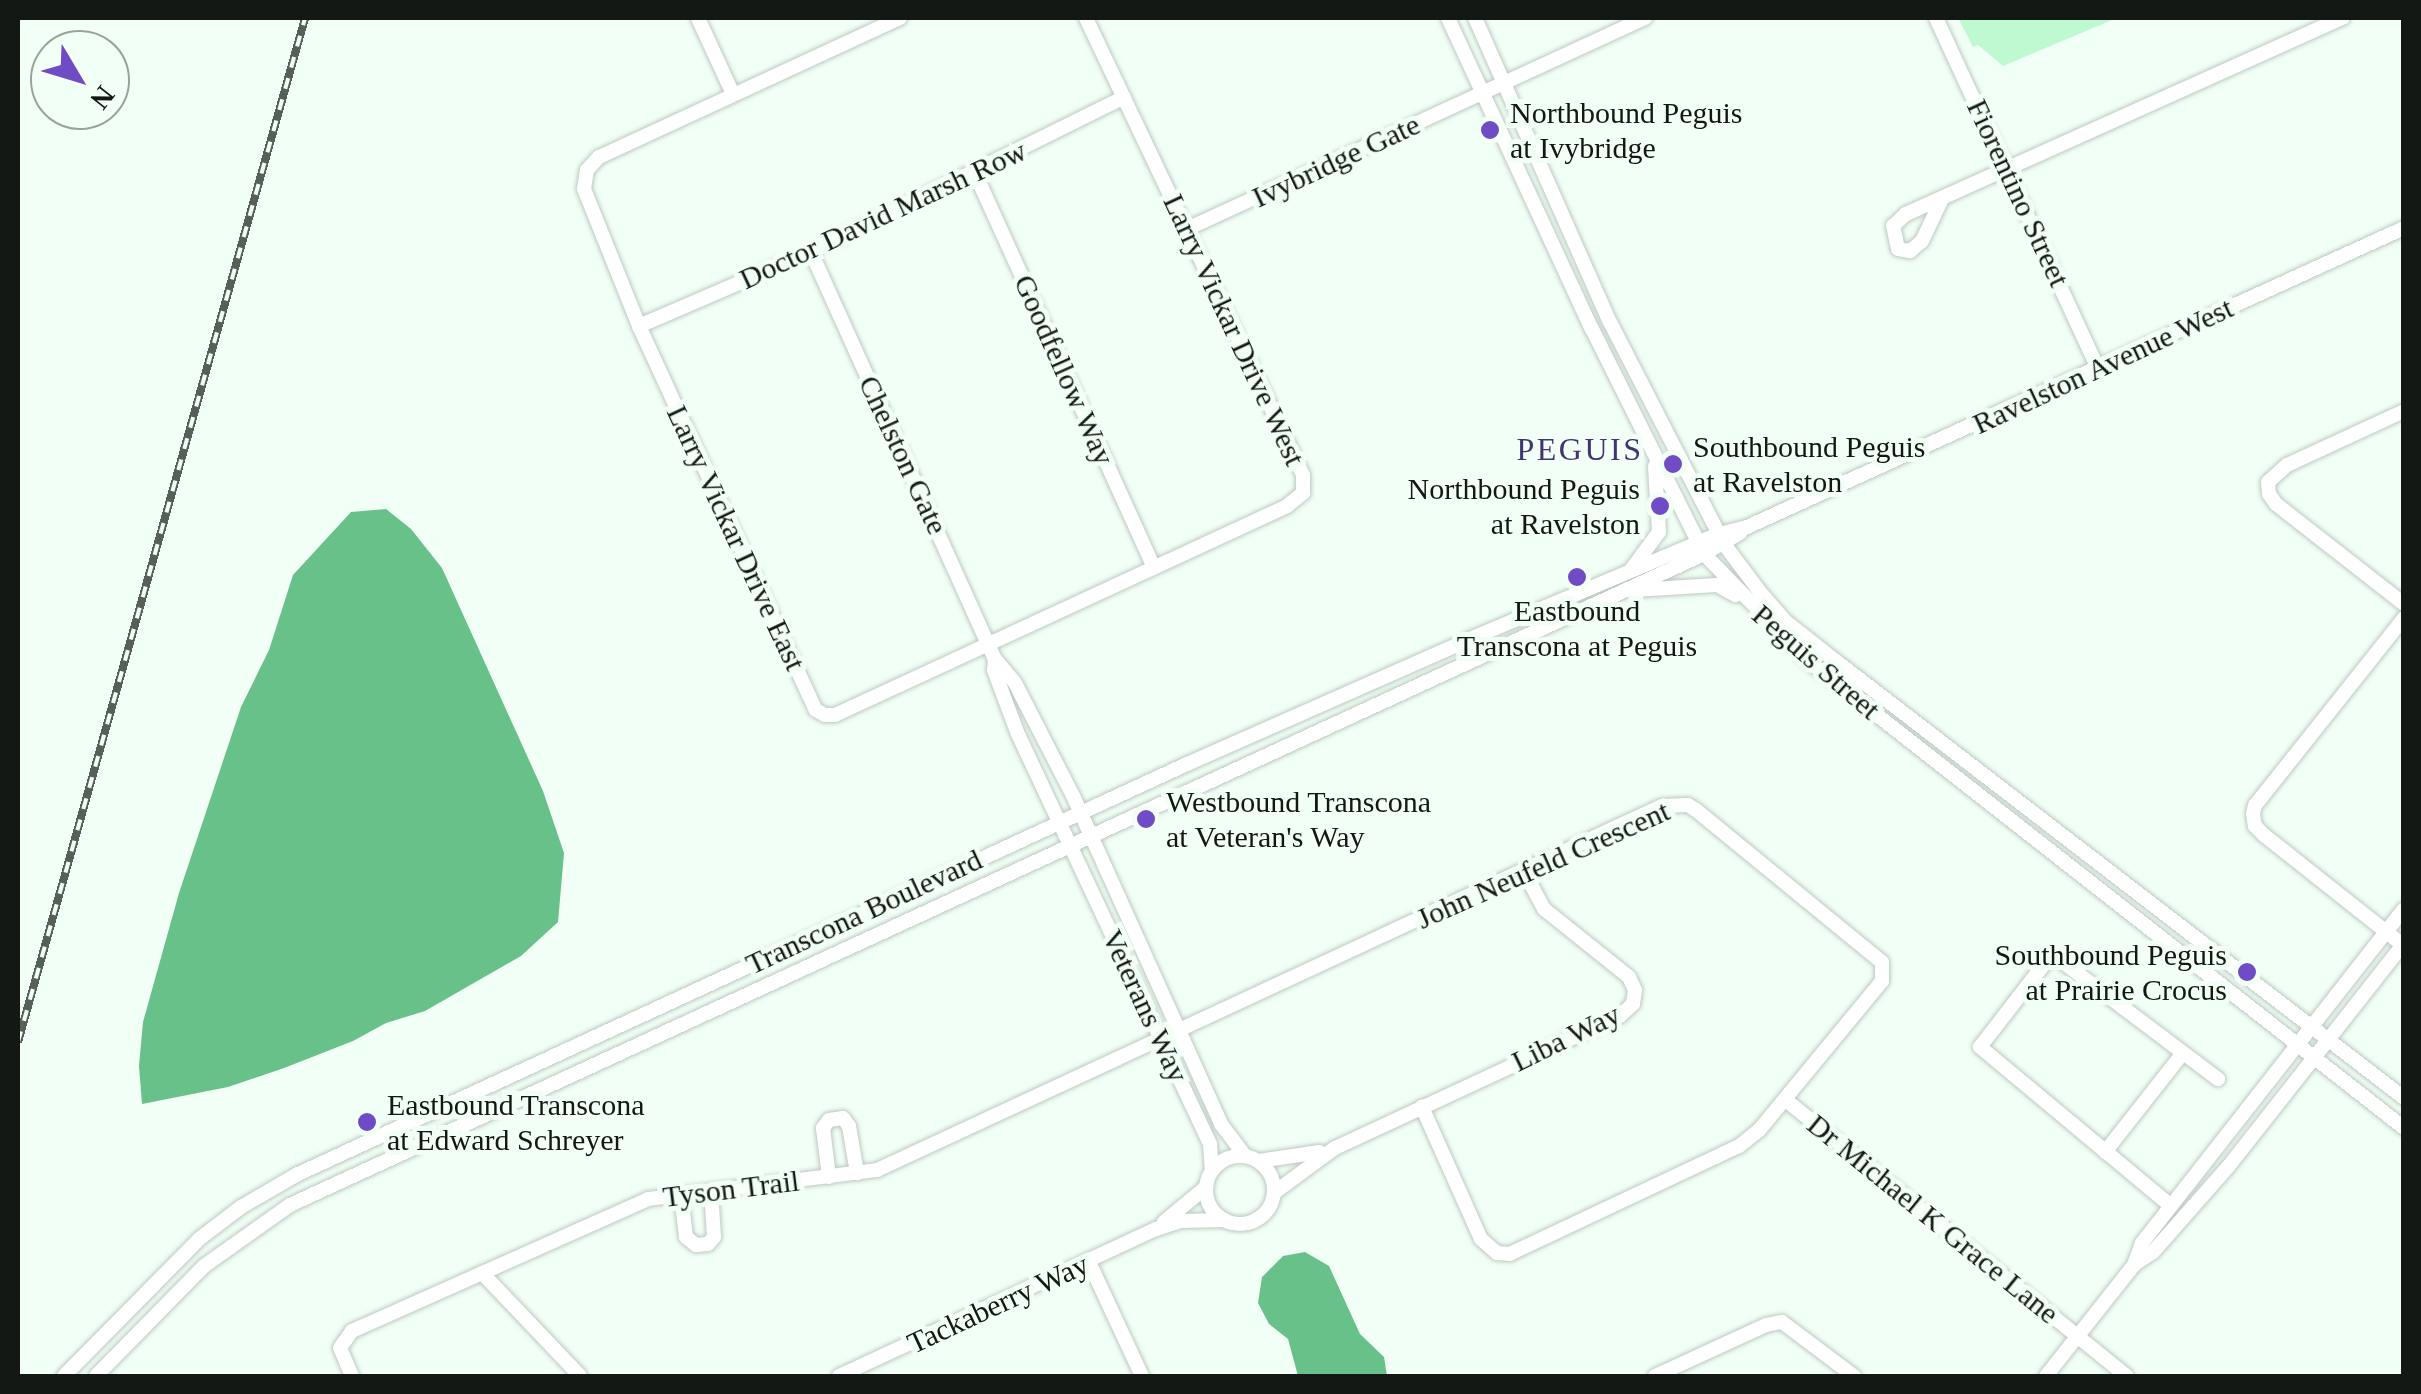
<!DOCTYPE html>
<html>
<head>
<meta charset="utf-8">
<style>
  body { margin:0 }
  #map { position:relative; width:2421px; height:1394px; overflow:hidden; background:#f2fff6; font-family:"Times New Roman",serif }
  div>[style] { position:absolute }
  .green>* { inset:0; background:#bef9d1 }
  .water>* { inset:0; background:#68c189 }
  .roads { filter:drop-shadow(0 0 2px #bdc9c1) drop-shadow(0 0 2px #bdc9c1) }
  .minor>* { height:14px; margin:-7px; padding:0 7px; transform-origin:7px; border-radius:7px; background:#fff }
  .minor>.ring { margin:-7px; padding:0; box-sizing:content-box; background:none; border:14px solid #fff; border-radius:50% }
  .rail>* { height:8px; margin-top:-4px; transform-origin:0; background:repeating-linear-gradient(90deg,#f2fff6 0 11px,#575f59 0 22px); box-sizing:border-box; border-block:2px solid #575f59 }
  .dots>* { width:28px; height:28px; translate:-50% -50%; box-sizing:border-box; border:5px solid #f2fff6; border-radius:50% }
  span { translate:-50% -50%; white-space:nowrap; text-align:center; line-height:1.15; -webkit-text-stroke:10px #f2fff6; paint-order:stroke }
  .poi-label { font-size:30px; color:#131814 }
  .left { translate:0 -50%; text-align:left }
  .right { translate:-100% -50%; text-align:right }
  .street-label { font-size:30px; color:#131814 }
  .neighbourhood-label { font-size:32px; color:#433470; letter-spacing:2.5px }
  .frame { position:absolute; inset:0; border:20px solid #131814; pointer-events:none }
  .north { position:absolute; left:30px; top:30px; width:100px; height:100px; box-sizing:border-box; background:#f2fff6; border:2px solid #99a39c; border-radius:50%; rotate:128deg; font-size:28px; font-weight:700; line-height:40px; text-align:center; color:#131814 }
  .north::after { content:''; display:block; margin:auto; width:35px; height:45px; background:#6f4cc5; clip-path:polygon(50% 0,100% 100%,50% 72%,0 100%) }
</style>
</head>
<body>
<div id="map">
  <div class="green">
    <i style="clip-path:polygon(1958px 18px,2117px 18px,2003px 66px,1978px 45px,1973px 47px)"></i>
  </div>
  <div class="water">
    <i style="clip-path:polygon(386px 509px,411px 529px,442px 568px,543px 791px,564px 853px,558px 922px,521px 956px,425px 1011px,386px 1023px,353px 1041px,284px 1068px,228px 1087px,142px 1104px,139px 1066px,143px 1022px,179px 893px,241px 707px,269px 650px,293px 575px,351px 512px)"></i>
    <i style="clip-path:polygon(1305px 1252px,1329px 1266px,1360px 1334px,1384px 1357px,1387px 1376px,1298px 1376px,1288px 1339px,1269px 1324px,1258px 1303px,1262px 1277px,1283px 1256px)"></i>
  </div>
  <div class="roads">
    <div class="minor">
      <i style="left:698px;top:18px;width:84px;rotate:65.3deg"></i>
      <i style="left:900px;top:18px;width:332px;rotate:155.2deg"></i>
      <i style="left:599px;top:157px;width:18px;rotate:133deg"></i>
      <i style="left:587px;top:170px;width:19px;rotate:99deg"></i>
      <i style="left:584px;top:189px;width:148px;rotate:68.1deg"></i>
      <i style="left:639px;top:326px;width:423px;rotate:65.3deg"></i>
      <i style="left:816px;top:710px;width:10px;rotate:29deg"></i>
      <i style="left:825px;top:715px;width:10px"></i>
      <i style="left:835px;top:715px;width:498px;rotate:-24.8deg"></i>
      <i style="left:1287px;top:506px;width:21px;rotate:-39deg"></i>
      <i style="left:1303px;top:493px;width:18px;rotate:-90deg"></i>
      <i style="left:1303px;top:475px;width:506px;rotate:-115.4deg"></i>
      <i style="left:1448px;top:18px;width:343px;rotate:65.2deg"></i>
      <i style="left:1592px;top:329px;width:251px;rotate:63.5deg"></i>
      <i style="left:1704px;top:554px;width:149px;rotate:45.8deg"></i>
      <i style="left:1808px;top:661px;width:757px;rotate:38.08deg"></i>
      <i style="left:1475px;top:18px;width:333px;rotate:66.1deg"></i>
      <i style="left:1610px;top:322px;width:250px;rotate:62.8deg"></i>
      <i style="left:1724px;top:544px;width:60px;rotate:53.1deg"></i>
      <i style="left:1760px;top:592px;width:38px;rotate:49deg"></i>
      <i style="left:1785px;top:621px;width:71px;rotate:38.2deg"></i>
      <i style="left:1841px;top:665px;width:710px;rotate:37.56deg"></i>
      <i style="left:1936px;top:18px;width:387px;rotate:65.2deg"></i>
      <i style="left:975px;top:173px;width:433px;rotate:65.6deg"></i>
      <i style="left:1942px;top:199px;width:47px;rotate:115.5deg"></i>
      <i style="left:1922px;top:241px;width:16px;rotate:140deg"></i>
      <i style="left:1910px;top:251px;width:12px;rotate:-171deg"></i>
      <i style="left:1898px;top:249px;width:24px;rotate:-102deg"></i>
      <i style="left:1893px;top:226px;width:18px;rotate:-43deg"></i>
      <i style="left:1906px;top:214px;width:479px;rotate:-24.2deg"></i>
      <i style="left:1189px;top:228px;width:502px;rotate:-24.73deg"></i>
      <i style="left:811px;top:252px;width:447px;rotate:65.7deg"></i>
      <i style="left:995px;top:659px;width:31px;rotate:50deg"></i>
      <i style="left:1015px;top:683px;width:129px;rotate:62.8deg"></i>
      <i style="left:1074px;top:798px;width:358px;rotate:65.7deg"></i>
      <i style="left:1221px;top:1124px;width:39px;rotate:53deg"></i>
      <i style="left:639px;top:326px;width:187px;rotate:-23.3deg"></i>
      <i style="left:811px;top:252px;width:349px;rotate:-26.3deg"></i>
      <i style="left:2404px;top:411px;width:129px;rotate:155.2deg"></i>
      <i style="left:2287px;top:465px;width:25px;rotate:138deg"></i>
      <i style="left:2268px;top:482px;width:12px;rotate:85deg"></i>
      <i style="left:2269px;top:494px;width:12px;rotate:55deg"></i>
      <i style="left:2276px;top:504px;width:162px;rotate:38deg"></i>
      <i style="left:1631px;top:570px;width:47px;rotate:-53.6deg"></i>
      <i style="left:1659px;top:532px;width:66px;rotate:-93.5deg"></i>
      <i style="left:1634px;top:590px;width:83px;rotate:-3.4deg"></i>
      <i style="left:1717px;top:585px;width:21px;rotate:29deg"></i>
      <i style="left:2404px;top:618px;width:239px;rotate:128.5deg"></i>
      <i style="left:2255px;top:805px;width:9px;rotate:103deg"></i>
      <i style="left:2253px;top:814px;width:12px;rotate:81deg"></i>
      <i style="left:2255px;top:826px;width:13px;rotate:45deg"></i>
      <i style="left:2264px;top:835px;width:179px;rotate:38.4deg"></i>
      <i style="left:995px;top:659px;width:11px;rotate:95deg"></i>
      <i style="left:994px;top:670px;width:66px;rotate:69.6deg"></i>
      <i style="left:1017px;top:732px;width:455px;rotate:64.9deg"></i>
      <i style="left:1210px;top:1144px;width:26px;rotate:86deg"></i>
      <i style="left:1787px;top:1101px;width:437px;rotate:39deg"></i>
      <i style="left:2105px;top:1152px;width:126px;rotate:-51.8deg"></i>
      <i class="ring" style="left:1206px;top:1156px;width:54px;height:54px"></i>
      <i style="left:1259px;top:1161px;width:61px;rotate:-8.5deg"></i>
      <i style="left:829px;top:1177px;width:49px;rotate:-97deg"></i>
      <i style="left:823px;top:1128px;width:10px;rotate:-53deg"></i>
      <i style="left:829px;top:1120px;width:14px;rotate:-8deg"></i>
      <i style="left:843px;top:1118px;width:10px;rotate:53deg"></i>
      <i style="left:849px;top:1126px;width:48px;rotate:80.3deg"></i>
      <i style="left:1275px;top:1192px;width:74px;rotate:-36.3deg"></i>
      <i style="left:1335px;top:1148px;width:314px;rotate:-24.9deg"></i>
      <i style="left:1620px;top:1016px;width:18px;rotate:-43deg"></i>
      <i style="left:1633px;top:1004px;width:14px;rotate:-82deg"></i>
      <i style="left:1635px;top:990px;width:14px;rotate:-115deg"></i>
      <i style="left:1629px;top:977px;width:109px;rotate:-141.3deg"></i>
      <i style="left:1544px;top:909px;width:43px;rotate:-117.8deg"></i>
      <i style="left:681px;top:1195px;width:42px;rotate:83.2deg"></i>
      <i style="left:686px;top:1237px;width:13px;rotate:39deg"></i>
      <i style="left:696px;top:1245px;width:12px;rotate:-5deg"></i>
      <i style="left:708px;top:1244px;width:9px;rotate:-49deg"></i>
      <i style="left:714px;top:1237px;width:46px;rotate:-93.7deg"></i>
      <i style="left:2171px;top:1206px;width:249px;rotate:-140.2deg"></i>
      <i style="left:1980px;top:1047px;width:118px;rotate:-52.3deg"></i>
      <i style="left:2052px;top:954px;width:208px;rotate:37deg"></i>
      <i style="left:1164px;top:1222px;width:55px;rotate:-39.8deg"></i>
      <i style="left:1089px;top:1262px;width:126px;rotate:65.1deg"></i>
      <i style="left:2135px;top:1264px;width:22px;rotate:-34deg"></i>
      <i style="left:2153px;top:1252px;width:113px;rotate:-48.6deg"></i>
      <i style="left:2228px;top:1167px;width:285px;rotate:-51.8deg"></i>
      <i style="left:482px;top:1273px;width:142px;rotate:46.4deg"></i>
      <i style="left:64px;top:1376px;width:192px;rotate:-45.4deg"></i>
      <i style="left:199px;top:1239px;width:53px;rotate:-37.3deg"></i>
      <i style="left:241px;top:1207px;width:66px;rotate:-30.1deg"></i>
      <i style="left:298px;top:1174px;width:979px;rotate:-24.76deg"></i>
      <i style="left:1187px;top:764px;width:317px;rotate:-23.8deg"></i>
      <i style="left:1477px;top:636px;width:263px;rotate:-22.9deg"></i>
      <i style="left:1719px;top:534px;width:29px;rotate:-14deg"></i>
      <i style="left:1747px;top:527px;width:722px;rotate:-24.47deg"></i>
      <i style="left:96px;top:1376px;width:154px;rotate:-45.5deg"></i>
      <i style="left:204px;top:1266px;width:105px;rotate:-35.3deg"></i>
      <i style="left:290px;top:1205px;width:1557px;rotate:-24.72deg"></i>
      <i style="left:1704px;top:554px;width:42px;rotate:-30.3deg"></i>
      <i style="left:352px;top:1376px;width:30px;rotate:-113deg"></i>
      <i style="left:340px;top:1348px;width:21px;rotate:-55deg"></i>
      <i style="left:352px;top:1331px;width:324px;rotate:-24deg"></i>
      <i style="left:648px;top:1199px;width:231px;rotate:-7.2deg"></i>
      <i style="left:877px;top:1170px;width:865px;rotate:-24.88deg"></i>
      <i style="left:1662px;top:806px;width:26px;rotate:-2deg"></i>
      <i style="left:1688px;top:805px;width:9px;rotate:32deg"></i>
      <i style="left:1696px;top:810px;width:240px;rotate:39.3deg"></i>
      <i style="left:1882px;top:962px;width:19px;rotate:90deg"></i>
      <i style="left:1882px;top:981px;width:193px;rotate:129.5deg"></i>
      <i style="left:1759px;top:1130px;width:26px;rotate:141deg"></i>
      <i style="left:1739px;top:1146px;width:253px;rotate:154.8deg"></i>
      <i style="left:1510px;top:1254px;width:13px;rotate:-176deg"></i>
      <i style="left:1497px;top:1253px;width:21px;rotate:-139deg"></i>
      <i style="left:1481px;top:1239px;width:145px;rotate:-114.1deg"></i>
      <i style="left:839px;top:1376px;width:349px;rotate:-24.9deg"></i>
      <i style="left:1156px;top:1229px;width:25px;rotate:-18deg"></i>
      <i style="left:1180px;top:1221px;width:44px;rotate:-1.3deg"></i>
      <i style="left:1655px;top:1376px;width:122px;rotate:-24.7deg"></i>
      <i style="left:1766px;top:1325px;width:16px;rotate:-11deg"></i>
      <i style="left:1782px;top:1322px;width:90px;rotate:36.9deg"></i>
      <i style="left:2046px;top:1376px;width:142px;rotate:-51.6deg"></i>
      <i style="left:2134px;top:1265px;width:23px;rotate:-70deg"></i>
      <i style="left:2142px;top:1243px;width:424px;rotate:-51.9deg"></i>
    </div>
  </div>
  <div class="rail">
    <i style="left:18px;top:1042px;width:1063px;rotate:-74.34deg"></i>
  </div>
  <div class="dots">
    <i style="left:1490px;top:130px;background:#6f4cc5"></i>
    <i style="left:1673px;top:464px;background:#6f4cc5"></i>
    <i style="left:1660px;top:506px;background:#6f4cc5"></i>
    <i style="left:1577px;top:577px;background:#6f4cc5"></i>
    <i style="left:1146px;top:819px;background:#6f4cc5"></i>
    <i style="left:2247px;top:972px;background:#6f4cc5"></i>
    <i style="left:367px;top:1122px;background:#6f4cc5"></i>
  </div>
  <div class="poi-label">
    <span class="left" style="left:1510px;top:130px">Northbound Peguis<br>at Ivybridge</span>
    <span class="left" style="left:1693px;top:464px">Southbound Peguis<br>at Ravelston</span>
    <span class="right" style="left:1640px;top:506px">Northbound Peguis<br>at Ravelston</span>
    <span style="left:1577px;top:628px">Eastbound<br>Transcona at Peguis</span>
    <span class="left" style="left:1166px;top:819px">Westbound Transcona<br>at Veteran's Way</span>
    <span class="right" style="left:2227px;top:972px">Southbound Peguis<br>at Prairie Crocus</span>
    <span class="left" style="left:387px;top:1122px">Eastbound Transcona<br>at Edward Schreyer</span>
  </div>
  <div class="street-label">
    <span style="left:1336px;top:161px;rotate:-25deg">Ivybridge Gate</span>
    <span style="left:2018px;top:193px;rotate:65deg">Fiorentino Street</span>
    <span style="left:883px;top:215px;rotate:-25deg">Doctor David Marsh Row</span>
    <span style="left:1234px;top:330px;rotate:65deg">Larry Vickar Drive West</span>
    <span style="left:2103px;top:366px;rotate:-25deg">Ravelston Avenue West</span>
    <span style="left:1064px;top:370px;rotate:66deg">Goodfellow Way</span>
    <span style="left:903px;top:455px;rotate:65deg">Chelston Gate</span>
    <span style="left:736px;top:538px;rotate:65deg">Larry Vickar Drive East</span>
    <span style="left:1816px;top:662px;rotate:41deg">Peguis Street</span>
    <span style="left:1543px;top:865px;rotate:-24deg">John Neufeld Crescent</span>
    <span style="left:864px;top:912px;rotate:-25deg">Transcona Boulevard</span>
    <span style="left:1145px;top:1006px;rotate:65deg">Veterans Way</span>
    <span style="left:1566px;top:1038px;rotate:-26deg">Liba Way</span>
    <span style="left:731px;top:1189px;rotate:-7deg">Tyson Trail</span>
    <span style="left:1933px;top:1219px;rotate:39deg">Dr Michael K Grace Lane</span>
    <span style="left:998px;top:1304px;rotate:-25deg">Tackaberry Way</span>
  </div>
  <div class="neighbourhood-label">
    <span style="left:1580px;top:449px">PEGUIS</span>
  </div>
  <div class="frame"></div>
  <div class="north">N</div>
</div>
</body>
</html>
